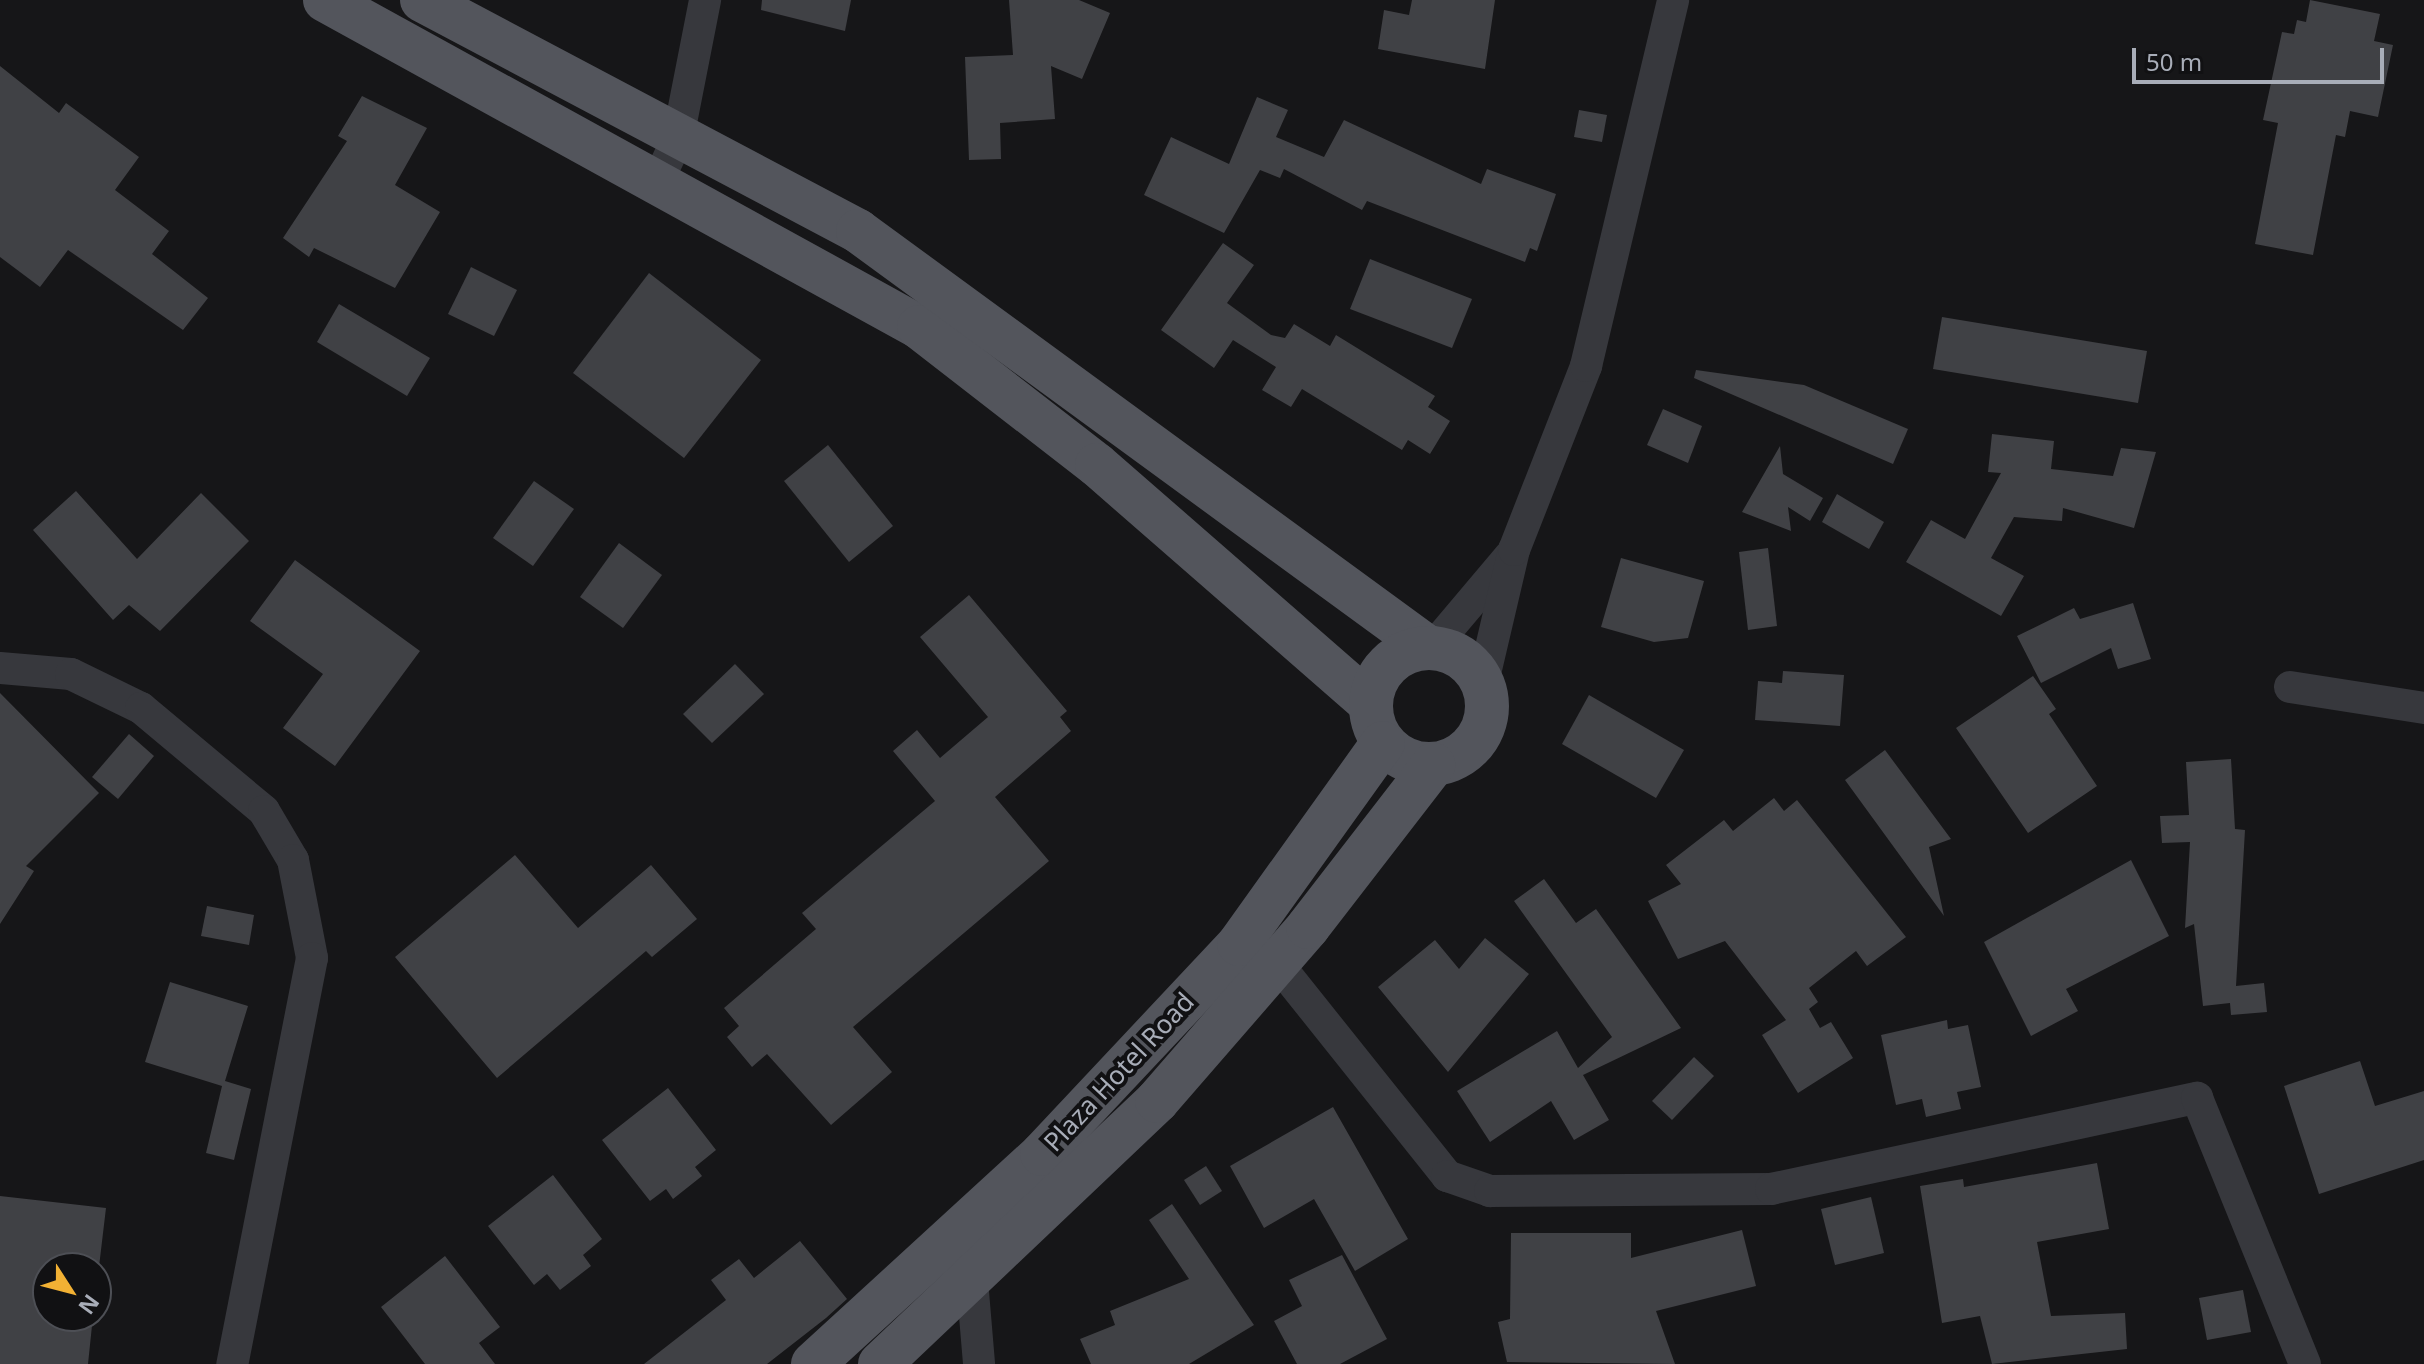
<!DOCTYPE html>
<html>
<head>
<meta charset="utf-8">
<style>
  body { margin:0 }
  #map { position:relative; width:2424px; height:1364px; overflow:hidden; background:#161618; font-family:"Noto Sans",sans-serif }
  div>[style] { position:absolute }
  .building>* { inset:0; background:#404145 }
  .street>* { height:32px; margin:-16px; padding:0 16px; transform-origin:16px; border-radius:16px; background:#37383d }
  .primary>* { height:44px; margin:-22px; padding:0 22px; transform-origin:22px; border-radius:22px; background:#53555c }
  .primary>.ring { margin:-22px; padding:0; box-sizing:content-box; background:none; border:44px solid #53555c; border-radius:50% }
  span { translate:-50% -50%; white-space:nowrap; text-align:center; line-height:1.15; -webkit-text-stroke:8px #111113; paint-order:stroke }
  .street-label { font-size:26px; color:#a8adb8 }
  .north { position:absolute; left:32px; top:1252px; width:80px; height:80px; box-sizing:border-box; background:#111113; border:2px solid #4d4f55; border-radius:50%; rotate:126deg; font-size:22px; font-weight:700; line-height:32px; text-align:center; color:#a8adb8 }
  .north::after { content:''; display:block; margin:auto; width:28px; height:36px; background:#f2b134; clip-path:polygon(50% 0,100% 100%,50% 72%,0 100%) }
  .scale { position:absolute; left:2132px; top:48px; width:252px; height:36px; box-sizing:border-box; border:4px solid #a8adb8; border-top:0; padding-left:10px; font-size:24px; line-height:28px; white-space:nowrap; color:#a8adb8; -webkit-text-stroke:6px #111113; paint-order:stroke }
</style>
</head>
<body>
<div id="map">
  <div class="building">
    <i style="clip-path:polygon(762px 0,851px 0,845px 31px,761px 10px)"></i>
    <i style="clip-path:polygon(1009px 0,1079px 0,1110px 13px,1082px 79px,1051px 66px,1055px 119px,1000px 123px,1001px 159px,969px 160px,965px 57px,1013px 55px)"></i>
    <i style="clip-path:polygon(1412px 0,1495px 0,1485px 69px,1378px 49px,1384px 10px,1409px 15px)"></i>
    <i style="clip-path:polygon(2310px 0,2380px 14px,2374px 41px,2393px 45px,2378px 117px,2350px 111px,2345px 137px,2336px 135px,2313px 255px,2255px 244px,2278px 123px,2263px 120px,2282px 32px,2294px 34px,2297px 20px,2306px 22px)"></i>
    <i style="clip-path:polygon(0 66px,59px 113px,66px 103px,139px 157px,115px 190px,169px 231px,152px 254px,208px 298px,183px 330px,68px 250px,40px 287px,0 257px)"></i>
    <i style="clip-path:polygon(362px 96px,427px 128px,395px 185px,440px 212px,395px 288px,314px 248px,309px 257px,283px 238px,347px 141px,338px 136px)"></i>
    <i style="clip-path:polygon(1257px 97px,1288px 110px,1276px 137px,1324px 157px,1344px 120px,1481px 184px,1487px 169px,1556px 194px,1537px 251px,1530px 248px,1525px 262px,1367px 201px,1362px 210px,1284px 169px,1280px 178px,1260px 170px,1224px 233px,1144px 195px,1171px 137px,1229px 164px)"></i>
    <i style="clip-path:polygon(1579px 110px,1607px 115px,1602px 142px,1574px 137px)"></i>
    <i style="clip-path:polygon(1223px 243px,1254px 265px,1227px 303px,1271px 335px,1285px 338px,1294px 324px,1330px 346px,1336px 335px,1435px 396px,1428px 407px,1450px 421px,1430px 454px,1408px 440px,1402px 450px,1302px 389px,1291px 407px,1262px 390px,1276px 367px,1233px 340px,1214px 368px,1161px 330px)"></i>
    <i style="clip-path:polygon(1370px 259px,1472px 299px,1452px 348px,1350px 309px)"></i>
    <i style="clip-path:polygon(471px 267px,517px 290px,494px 336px,448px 314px)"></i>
    <i style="clip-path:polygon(649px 273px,761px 360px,684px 458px,573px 373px)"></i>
    <i style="clip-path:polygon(339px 304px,430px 358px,407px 396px,317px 342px)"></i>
    <i style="clip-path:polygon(1942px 317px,2147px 351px,2138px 403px,1933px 369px)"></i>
    <i style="clip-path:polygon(1696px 370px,1804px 385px,1908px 429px,1893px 464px,1694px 378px)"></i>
    <i style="clip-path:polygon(1663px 409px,1702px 426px,1688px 463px,1647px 445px)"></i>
    <i style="clip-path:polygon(1992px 434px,2054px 441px,2051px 469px,2113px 476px,2121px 448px,2156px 452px,2134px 528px,2063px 508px,2062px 521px,2014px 517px,1991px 558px,2024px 576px,2001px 616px,1906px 562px,1931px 520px,1965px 539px,2001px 473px,1988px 472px)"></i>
    <i style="clip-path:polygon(828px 445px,893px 526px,849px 562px,784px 481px)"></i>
    <i style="clip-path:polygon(1780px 446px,1783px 474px,1823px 498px,1810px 521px,1788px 507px,1791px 531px,1742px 512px)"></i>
    <i style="clip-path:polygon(534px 481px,574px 509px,533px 566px,493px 538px)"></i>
    <i style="clip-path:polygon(76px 491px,137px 559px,201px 493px,249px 541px,160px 631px,129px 605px,113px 620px,33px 530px)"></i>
    <i style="clip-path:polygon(1837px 494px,1884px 522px,1869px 549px,1822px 522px)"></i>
    <i style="clip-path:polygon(619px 543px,662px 575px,623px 628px,580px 597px)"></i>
    <i style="clip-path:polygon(1768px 548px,1777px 626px,1748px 630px,1739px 552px)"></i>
    <i style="clip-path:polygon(1621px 558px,1704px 581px,1688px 638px,1654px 642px,1601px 627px)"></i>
    <i style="clip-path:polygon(295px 560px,420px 651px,335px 766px,283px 728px,323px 674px,250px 621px)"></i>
    <i style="clip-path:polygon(969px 595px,1067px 711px,1060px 717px,1071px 731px,995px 797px,1049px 861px,853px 1027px,892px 1072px,831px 1125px,767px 1054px,752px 1067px,727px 1037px,739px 1026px,724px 1008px,816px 929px,802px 913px,935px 801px,893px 751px,917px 730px,940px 758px,988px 717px,920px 637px)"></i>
    <i style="clip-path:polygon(2133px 603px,2151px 659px,2118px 669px,2111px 648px,2041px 683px,2017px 636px,2074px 608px,2080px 619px)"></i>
    <i style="clip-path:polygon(735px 664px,764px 694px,712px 743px,683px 714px)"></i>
    <i style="clip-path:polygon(1783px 671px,1844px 675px,1840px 726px,1755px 720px,1758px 681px,1782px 683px)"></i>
    <i style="clip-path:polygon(2033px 676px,2056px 709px,2049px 714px,2097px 786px,2028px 833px,1956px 728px)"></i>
    <i style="clip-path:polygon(0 693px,99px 793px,26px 866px,34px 871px,0 924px)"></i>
    <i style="clip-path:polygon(1589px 695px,1684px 750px,1656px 798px,1562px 744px)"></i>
    <i style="clip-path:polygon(129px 734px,154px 756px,118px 799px,92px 777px)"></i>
    <i style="clip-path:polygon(1885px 750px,1951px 839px,1929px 847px,1944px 916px,1845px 780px)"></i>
    <i style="clip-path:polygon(2231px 759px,2235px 829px,2245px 830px,2236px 986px,2264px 983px,2267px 1012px,2231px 1015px,2230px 1003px,2203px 1006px,2194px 924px,2185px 928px,2190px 842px,2162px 843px,2160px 816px,2189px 815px,2186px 762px)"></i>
    <i style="clip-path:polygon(1774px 798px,1784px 811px,1797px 800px,1906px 937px,1867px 966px,1856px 951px,1809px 988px,1818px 1002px,1809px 1009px,1820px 1028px,1831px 1022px,1853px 1058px,1798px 1093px,1762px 1035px,1786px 1020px,1725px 941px,1678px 959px,1648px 901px,1681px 884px,1666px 865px,1724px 820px,1733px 831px)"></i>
    <i style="clip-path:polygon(515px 855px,578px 928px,651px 865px,697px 919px,652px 957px,646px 951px,497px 1078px,395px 957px)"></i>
    <i style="clip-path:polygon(2131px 860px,2169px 936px,2066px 989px,2078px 1011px,2031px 1036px,1984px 942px)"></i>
    <i style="clip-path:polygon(1544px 879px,1576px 923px,1596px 909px,1681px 1028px,1583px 1075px,1609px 1120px,1574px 1140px,1551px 1101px,1490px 1142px,1457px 1091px,1557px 1031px,1578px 1068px,1612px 1037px,1514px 901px)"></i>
    <i style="clip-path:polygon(207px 906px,254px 915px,249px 945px,201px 936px)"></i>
    <i style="clip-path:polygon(1485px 938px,1529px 974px,1448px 1072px,1378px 987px,1435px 940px,1459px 969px)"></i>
    <i style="clip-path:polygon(170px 982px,248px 1006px,225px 1081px,251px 1089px,234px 1160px,206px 1153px,222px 1086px,145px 1062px)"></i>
    <i style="clip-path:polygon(1947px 1020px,1948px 1029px,1968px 1025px,1981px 1087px,1957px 1092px,1961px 1109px,1926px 1117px,1922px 1099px,1896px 1105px,1881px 1035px)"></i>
    <i style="clip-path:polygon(1694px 1057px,1714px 1076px,1672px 1120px,1652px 1101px)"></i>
    <i style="clip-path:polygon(2360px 1061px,2375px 1106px,2424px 1091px,2424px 1160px,2319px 1194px,2284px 1086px)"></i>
    <i style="clip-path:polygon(668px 1088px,716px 1150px,695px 1167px,702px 1176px,673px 1199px,666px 1189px,650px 1201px,602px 1140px)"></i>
    <i style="clip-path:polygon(1333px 1107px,1408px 1239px,1355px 1271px,1314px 1199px,1264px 1228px,1230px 1166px)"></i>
    <i style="clip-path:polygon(2097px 1163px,2109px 1229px,2037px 1242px,2051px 1316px,2125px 1313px,2127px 1349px,1992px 1364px,1980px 1316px,1942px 1323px,1920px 1186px,1963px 1179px,1964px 1187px)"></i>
    <i style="clip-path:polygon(1206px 1166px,1222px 1191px,1200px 1205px,1184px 1180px)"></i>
    <i style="clip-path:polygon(553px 1175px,602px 1239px,583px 1255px,591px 1266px,560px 1290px,547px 1274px,534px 1285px,488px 1226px)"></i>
    <i style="clip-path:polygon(0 1196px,106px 1208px,96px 1292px,96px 1268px,48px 1268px,48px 1316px,93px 1316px,88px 1364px,0 1364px)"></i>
    <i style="clip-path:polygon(1871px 1197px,1884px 1253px,1835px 1265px,1821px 1209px)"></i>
    <i style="clip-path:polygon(1172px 1204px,1254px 1325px,1189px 1364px,1091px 1364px,1080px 1339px,1115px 1325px,1110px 1311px,1189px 1279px,1149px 1220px)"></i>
    <i style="clip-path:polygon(1742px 1230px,1756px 1286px,1656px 1311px,1675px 1364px,1507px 1362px,1498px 1322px,1510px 1319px,1511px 1233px,1631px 1233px,1631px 1258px)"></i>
    <i style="clip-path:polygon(800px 1241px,847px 1299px,826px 1318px,767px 1364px,644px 1364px,726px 1300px,711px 1280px,739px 1259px,754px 1278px)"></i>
    <i style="clip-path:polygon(1342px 1255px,1387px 1339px,1340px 1364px,1297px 1364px,1274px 1321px,1302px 1306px,1289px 1280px)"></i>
    <i style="clip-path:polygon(445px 1256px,500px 1327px,479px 1343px,495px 1364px,425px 1364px,381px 1307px)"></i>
    <i style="clip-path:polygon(2243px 1290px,2251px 1332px,2207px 1340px,2199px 1298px)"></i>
  </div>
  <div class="street">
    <i style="left:655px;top:187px;width:54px;rotate:-64.9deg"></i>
    <i style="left:678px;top:138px;width:141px;rotate:-78.9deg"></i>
    <i style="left:1433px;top:647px;width:119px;rotate:-49.8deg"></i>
    <i style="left:0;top:668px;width:71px;rotate:4.8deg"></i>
    <i style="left:71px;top:674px;width:78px;rotate:25.9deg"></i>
    <i style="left:141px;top:708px;width:160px;rotate:39.9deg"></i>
    <i style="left:264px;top:811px;width:57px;rotate:59.4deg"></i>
    <i style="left:293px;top:860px;width:100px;rotate:79deg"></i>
    <i style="left:312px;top:958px;width:414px;rotate:101.1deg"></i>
    <i style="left:1483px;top:682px;width:136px;rotate:-76.8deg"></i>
    <i style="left:1514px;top:550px;width:198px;rotate:-68.6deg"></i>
    <i style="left:1586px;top:366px;width:376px;rotate:-76.6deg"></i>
    <i style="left:2290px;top:687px;width:136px;rotate:8.9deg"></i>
    <i style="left:1277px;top:963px;width:273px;rotate:51.4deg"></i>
    <i style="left:1447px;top:1176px;width:46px;rotate:19.2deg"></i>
    <i style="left:1490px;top:1191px;width:281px;rotate:-0.4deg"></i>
    <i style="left:1771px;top:1189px;width:436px;rotate:-12.1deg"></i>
    <i style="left:2197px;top:1098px;width:287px;rotate:67.9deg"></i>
    <i style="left:972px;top:1280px;width:84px;rotate:85.2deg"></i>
  </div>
  <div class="primary">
    <i style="left:325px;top:0;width:678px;rotate:28.83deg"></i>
    <i style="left:919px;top:327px;width:225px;rotate:37.8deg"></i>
    <i style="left:1097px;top:465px;width:362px;rotate:41.1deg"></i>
    <i style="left:422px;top:0;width:493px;rotate:27.9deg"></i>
    <i style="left:858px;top:231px;width:705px;rotate:36.17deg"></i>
    <i class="ring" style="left:1371px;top:648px;width:72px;height:72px"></i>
    <i style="left:813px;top:1364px;width:311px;rotate:-42.5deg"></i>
    <i style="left:1042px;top:1154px;width:288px;rotate:-46.8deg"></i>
    <i style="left:1239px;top:944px;width:247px;rotate:-54.4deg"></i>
    <i style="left:880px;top:1364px;width:382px;rotate:-43.5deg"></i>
    <i style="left:1157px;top:1101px;width:230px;rotate:-49deg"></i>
    <i style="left:1308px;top:927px;width:205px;rotate:-52.3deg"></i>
  </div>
  <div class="street-label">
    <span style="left:1119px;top:1072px;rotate:-47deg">Plaza Hotel Road</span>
  </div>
  <div class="north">N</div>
  <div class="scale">50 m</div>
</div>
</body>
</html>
